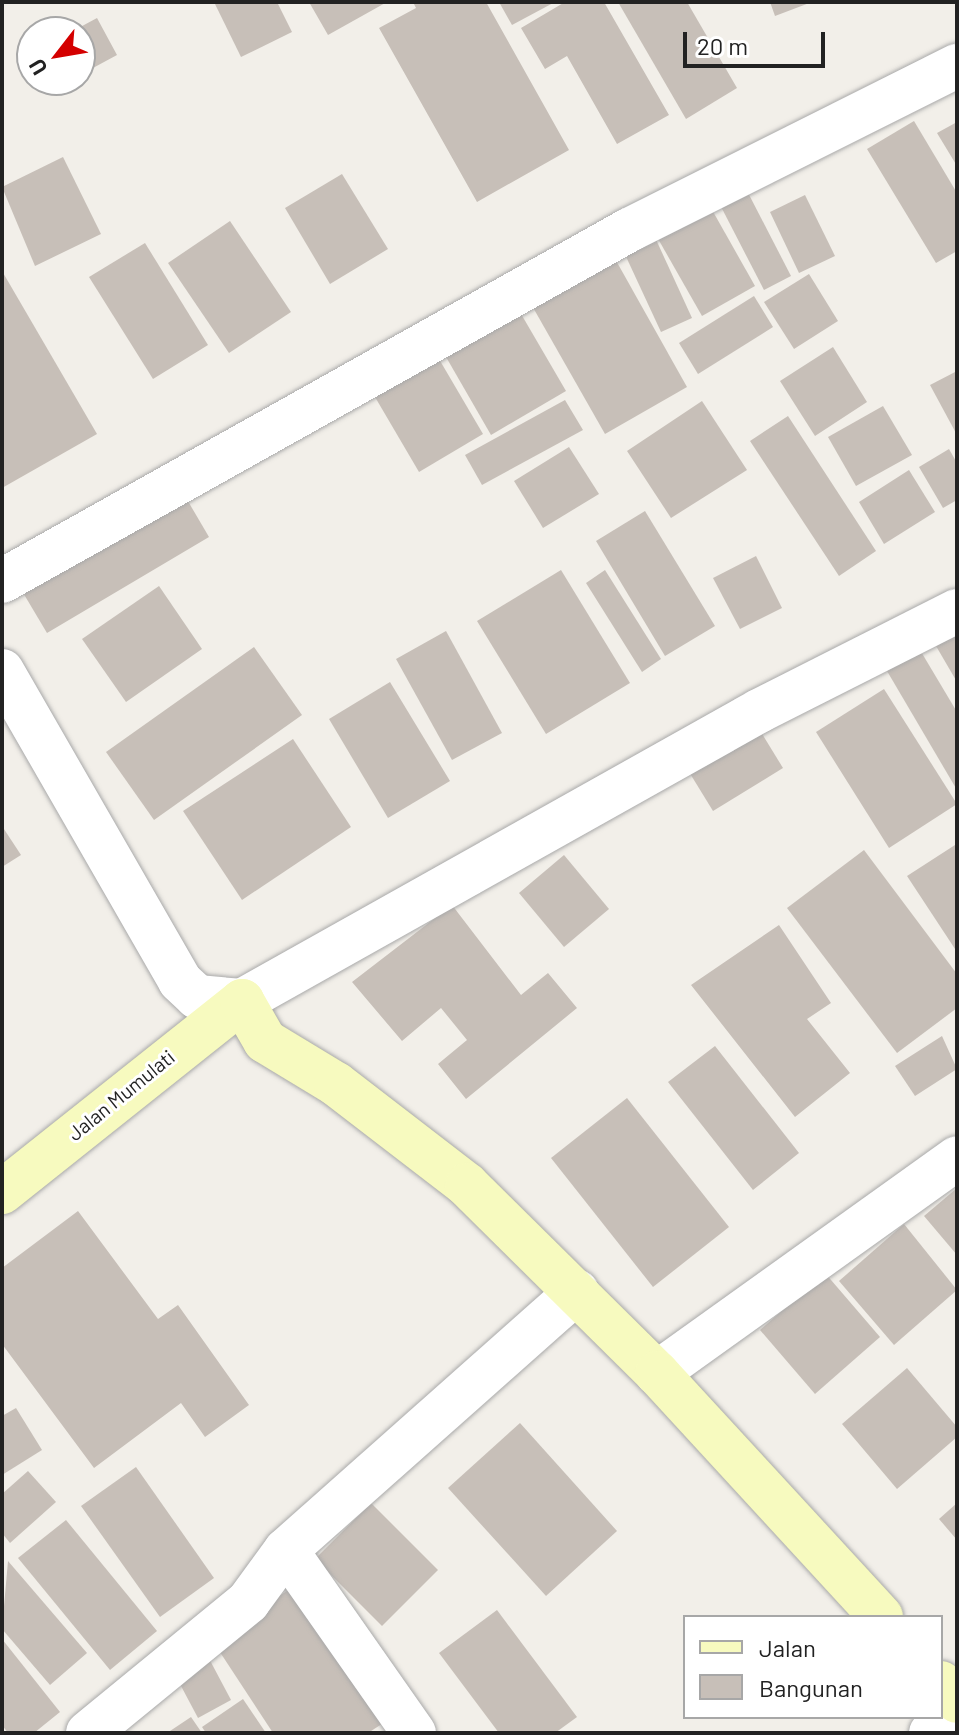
<!DOCTYPE html>
<html>
<head>
<meta charset="utf-8">
<style>
  body { margin:0 }
  #map { position:relative; width:959px; height:1735px; overflow:hidden; background:#f2efe9; font-family:Barlow,sans-serif }
  div>[style] { position:absolute }
  .building>* { inset:0; background:#c7bfb8 }
  .roads { filter:drop-shadow(0 0 2px #a9a9a9) drop-shadow(0 0 2px #a9a9a9) }
  .street>* { height:44px; margin:-22px; padding:0 22px; transform-origin:22px; border-radius:22px; background:#fff }
  .secondary>* { height:44px; margin:-22px; padding:0 22px; transform-origin:22px; border-radius:22px; background:#f7fabf }
  span { translate:-50% -50%; white-space:nowrap; text-align:center; line-height:1.15; -webkit-text-stroke:6px #fff; paint-order:stroke }
  .street-label { font-size:20px; color:#222 }
  .frame { position:absolute; inset:0; border:4px solid #222; pointer-events:none }
  .legend { position:absolute; left:683px; top:1615px; width:260px; height:104px; box-sizing:border-box; background:#fff; border:2px solid #a7a7a7; margin:0; padding:10px 14px; list-style:none; font-size:24px; color:#222 }
  .legend li { display:flex; align-items:center; gap:16px; height:40px }
  .legend b { width:40px; border:2px solid #a7a7a7 }
  .north { position:absolute; left:16px; top:16px; width:80px; height:80px; box-sizing:border-box; background:#fff; border:2px solid #a7a7a7; border-radius:50%; rotate:239deg; font-size:22px; font-weight:700; line-height:32px; text-align:center; color:#222 }
  .north::after { content:''; display:block; margin:auto; width:28px; height:36px; background:#d40000; clip-path:polygon(50% 0,100% 100%,50% 72%,0 100%) }
  .scale { position:absolute; left:683px; top:32px; width:142px; height:36px; box-sizing:border-box; border:4px solid #222; border-top:0; padding-left:10px; font-size:24px; line-height:28px; white-space:nowrap; color:#222; -webkit-text-stroke:6px #fff; paint-order:stroke }
</style>
</head>
<body>
<div id="map">
  <div class="building">
    <i style="clip-path:polygon(214px 2px,277px 2px,292px 32px,241px 57px)"></i>
    <i style="clip-path:polygon(309px 2px,387px 2px,328px 35px)"></i>
    <i style="clip-path:polygon(413px 2px,486px 2px,569px 150px,477px 202px,379px 28px,416px 8px)"></i>
    <i style="clip-path:polygon(499px 2px,555px 2px,512px 25px)"></i>
    <i style="clip-path:polygon(565px 2px,604px 2px,669px 115px,617px 144px,567px 56px,545px 69px,521px 28px)"></i>
    <i style="clip-path:polygon(618px 2px,687px 2px,737px 88px,686px 119px)"></i>
    <i style="clip-path:polygon(770px 2px,812px 2px,775px 16px)"></i>
    <i style="clip-path:polygon(97px 18px,117px 55px,80px 75px,80px 32px,71px 32px)"></i>
    <i style="clip-path:polygon(914px 121px,957px 193px,957px 251px,936px 263px,867px 149px)"></i>
    <i style="clip-path:polygon(957px 122px,957px 166px,937px 133px)"></i>
    <i style="clip-path:polygon(63px 157px,101px 234px,35px 266px,2px 187px)"></i>
    <i style="clip-path:polygon(342px 174px,388px 249px,330px 284px,285px 208px)"></i>
    <i style="clip-path:polygon(743px 183px,791px 276px,764px 290px,716px 197px)"></i>
    <i style="clip-path:polygon(805px 195px,835px 256px,799px 273px,770px 212px)"></i>
    <i style="clip-path:polygon(711px 208px,755px 286px,702px 316px,657px 237px)"></i>
    <i style="clip-path:polygon(230px 221px,291px 312px,229px 353px,168px 263px)"></i>
    <i style="clip-path:polygon(653px 233px,692px 318px,661px 332px,622px 248px)"></i>
    <i style="clip-path:polygon(145px 243px,208px 345px,153px 379px,89px 277px)"></i>
    <i style="clip-path:polygon(614px 257px,687px 387px,605px 434px,531px 304px)"></i>
    <i style="clip-path:polygon(2px 271px,97px 434px,2px 488px)"></i>
    <i style="clip-path:polygon(809px 274px,838px 321px,794px 349px,764px 302px)"></i>
    <i style="clip-path:polygon(754px 296px,773px 327px,698px 374px,679px 343px)"></i>
    <i style="clip-path:polygon(517px 307px,566px 391px,491px 435px,442px 350px)"></i>
    <i style="clip-path:polygon(833px 347px,867px 402px,815px 436px,780px 381px)"></i>
    <i style="clip-path:polygon(439px 359px,483px 434px,419px 472px,375px 397px)"></i>
    <i style="clip-path:polygon(957px 371px,957px 435px,930px 385px)"></i>
    <i style="clip-path:polygon(565px 400px,583px 430px,482px 485px,465px 455px)"></i>
    <i style="clip-path:polygon(702px 401px,747px 470px,671px 518px,627px 451px)"></i>
    <i style="clip-path:polygon(883px 406px,912px 455px,856px 486px,828px 437px)"></i>
    <i style="clip-path:polygon(788px 416px,876px 551px,839px 576px,750px 441px)"></i>
    <i style="clip-path:polygon(569px 447px,599px 494px,543px 528px,514px 481px)"></i>
    <i style="clip-path:polygon(949px 449px,957px 463px,957px 500px,943px 508px,919px 467px)"></i>
    <i style="clip-path:polygon(909px 470px,935px 512px,884px 544px,859px 502px)"></i>
    <i style="clip-path:polygon(182px 491px,209px 537px,47px 633px,19px 586px)"></i>
    <i style="clip-path:polygon(645px 511px,715px 626px,665px 656px,596px 541px)"></i>
    <i style="clip-path:polygon(756px 556px,782px 608px,740px 629px,713px 578px)"></i>
    <i style="clip-path:polygon(561px 570px,630px 683px,546px 734px,477px 621px)"></i>
    <i style="clip-path:polygon(605px 570px,661px 659px,642px 672px,586px 583px)"></i>
    <i style="clip-path:polygon(159px 586px,202px 649px,126px 702px,82px 639px)"></i>
    <i style="clip-path:polygon(446px 631px,502px 733px,452px 760px,396px 659px)"></i>
    <i style="clip-path:polygon(957px 633px,957px 682px,936px 646px)"></i>
    <i style="clip-path:polygon(254px 647px,302px 715px,154px 820px,106px 752px)"></i>
    <i style="clip-path:polygon(920px 650px,957px 712px,957px 790px,887px 671px)"></i>
    <i style="clip-path:polygon(390px 682px,450px 781px,388px 818px,329px 719px)"></i>
    <i style="clip-path:polygon(884px 689px,957px 804px,889px 848px,816px 732px)"></i>
    <i style="clip-path:polygon(756px 724px,783px 768px,713px 811px,686px 767px)"></i>
    <i style="clip-path:polygon(293px 739px,351px 827px,242px 900px,183px 811px)"></i>
    <i style="clip-path:polygon(2px 826px,21px 855px,2px 867px)"></i>
    <i style="clip-path:polygon(955px 845px,957px 848px,957px 952px,907px 876px)"></i>
    <i style="clip-path:polygon(864px 850px,957px 974px,957px 1008px,897px 1053px,787px 908px)"></i>
    <i style="clip-path:polygon(564px 855px,609px 909px,564px 947px,519px 893px)"></i>
    <i style="clip-path:polygon(452px 905px,521px 995px,548px 973px,577px 1008px,466px 1099px,438px 1064px,467px 1040px,441px 1008px,402px 1041px,352px 982px)"></i>
    <i style="clip-path:polygon(779px 925px,831px 1003px,807px 1019px,850px 1073px,795px 1117px,691px 985px)"></i>
    <i style="clip-path:polygon(942px 1036px,957px 1069px,915px 1096px,895px 1066px)"></i>
    <i style="clip-path:polygon(715px 1046px,799px 1153px,753px 1190px,668px 1082px)"></i>
    <i style="clip-path:polygon(627px 1098px,729px 1227px,653px 1287px,551px 1158px)"></i>
    <i style="clip-path:polygon(957px 1188px,957px 1255px,924px 1216px)"></i>
    <i style="clip-path:polygon(78px 1211px,158px 1319px,178px 1305px,249px 1405px,205px 1437px,181px 1403px,94px 1468px,2px 1344px,2px 1268px)"></i>
    <i style="clip-path:polygon(904px 1224px,957px 1290px,894px 1345px,839px 1281px)"></i>
    <i style="clip-path:polygon(825px 1273px,880px 1337px,815px 1394px,760px 1330px)"></i>
    <i style="clip-path:polygon(907px 1368px,957px 1427px,957px 1437px,897px 1489px,842px 1424px)"></i>
    <i style="clip-path:polygon(16px 1408px,42px 1450px,2px 1475px,2px 1416px)"></i>
    <i style="clip-path:polygon(520px 1423px,617px 1531px,546px 1596px,448px 1488px)"></i>
    <i style="clip-path:polygon(136px 1467px,214px 1578px,160px 1617px,81px 1506px)"></i>
    <i style="clip-path:polygon(28px 1471px,56px 1502px,10px 1543px,2px 1533px,2px 1494px)"></i>
    <i style="clip-path:polygon(371px 1503px,438px 1570px,382px 1626px,315px 1559px)"></i>
    <i style="clip-path:polygon(957px 1503px,957px 1540px,939px 1519px)"></i>
    <i style="clip-path:polygon(66px 1520px,157px 1631px,110px 1670px,18px 1558px)"></i>
    <i style="clip-path:polygon(8px 1561px,87px 1653px,50px 1685px,2px 1629px)"></i>
    <i style="clip-path:polygon(299px 1583px,388px 1720px,368px 1733px,273px 1733px,212px 1640px)"></i>
    <i style="clip-path:polygon(497px 1610px,577px 1717px,555px 1733px,499px 1733px,439px 1653px)"></i>
    <i style="clip-path:polygon(2px 1639px,60px 1712px,34px 1733px,8px 1733px,2px 1725px)"></i>
    <i style="clip-path:polygon(205px 1651px,231px 1700px,198px 1718px,172px 1669px)"></i>
    <i style="clip-path:polygon(243px 1699px,266px 1733px,206px 1733px,202px 1727px)"></i>
    <i style="clip-path:polygon(191px 1717px,202px 1733px,167px 1733px)"></i>
  </div>
  <div class="roads">
    <div class="street">
      <i style="left:2px;top:581px;width:719px;rotate:-29.24deg"></i>
      <i style="left:629px;top:230px;width:367px;rotate:-26.6deg"></i>
      <i style="left:2px;top:671px;width:357px;rotate:60.1deg"></i>
      <i style="left:180px;top:981px;width:23px;rotate:43deg"></i>
      <i style="left:197px;top:997px;width:45px;rotate:5.1deg"></i>
      <i style="left:242px;top:1001px;width:593px;rotate:-29.29deg"></i>
      <i style="left:759px;top:711px;width:222px;rotate:-26.8deg"></i>
      <i style="left:657px;top:1373px;width:369px;rotate:-35.6deg"></i>
      <i style="left:88px;top:1733px;width:207px;rotate:-39.3deg"></i>
      <i style="left:248px;top:1602px;width:64px;rotate:-53.8deg"></i>
      <i style="left:414px;top:1733px;width:223px;rotate:-125deg"></i>
      <i style="left:286px;top:1550px;width:389px;rotate:-41.6deg"></i>
      <i style="left:931px;top:1733px;width:33px;rotate:-39deg"></i>
    </div>
    <div class="secondary">
      <i style="left:2px;top:1192px;width:307px;rotate:-38.5deg"></i>
      <i style="left:242px;top:1001px;width:46px;rotate:60.1deg"></i>
      <i style="left:265px;top:1041px;width:83px;rotate:31.2deg"></i>
      <i style="left:336px;top:1084px;width:165px;rotate:37.6deg"></i>
      <i style="left:467px;top:1185px;width:267px;rotate:44.7deg"></i>
      <i style="left:657px;top:1373px;width:331px;rotate:47.4deg"></i>
      <i style="left:941px;top:1683px;width:24px;rotate:48deg"></i>
    </div>
  </div>
  <div class="street-label">
    <span style="left:121px;top:1095px;rotate:-39deg">Jalan Mumulati</span>
  </div>
  <div class="frame"></div>
  <ul class="legend">
  <li><b style="height:10px;background:#f7fabf"></b>Jalan</li>
  <li><b style="height:22px;background:#c7bfb8"></b>Bangunan</li>
  </ul>
  <div class="north">U</div>
  <div class="scale">20 m</div>
</div>
</body>
</html>
